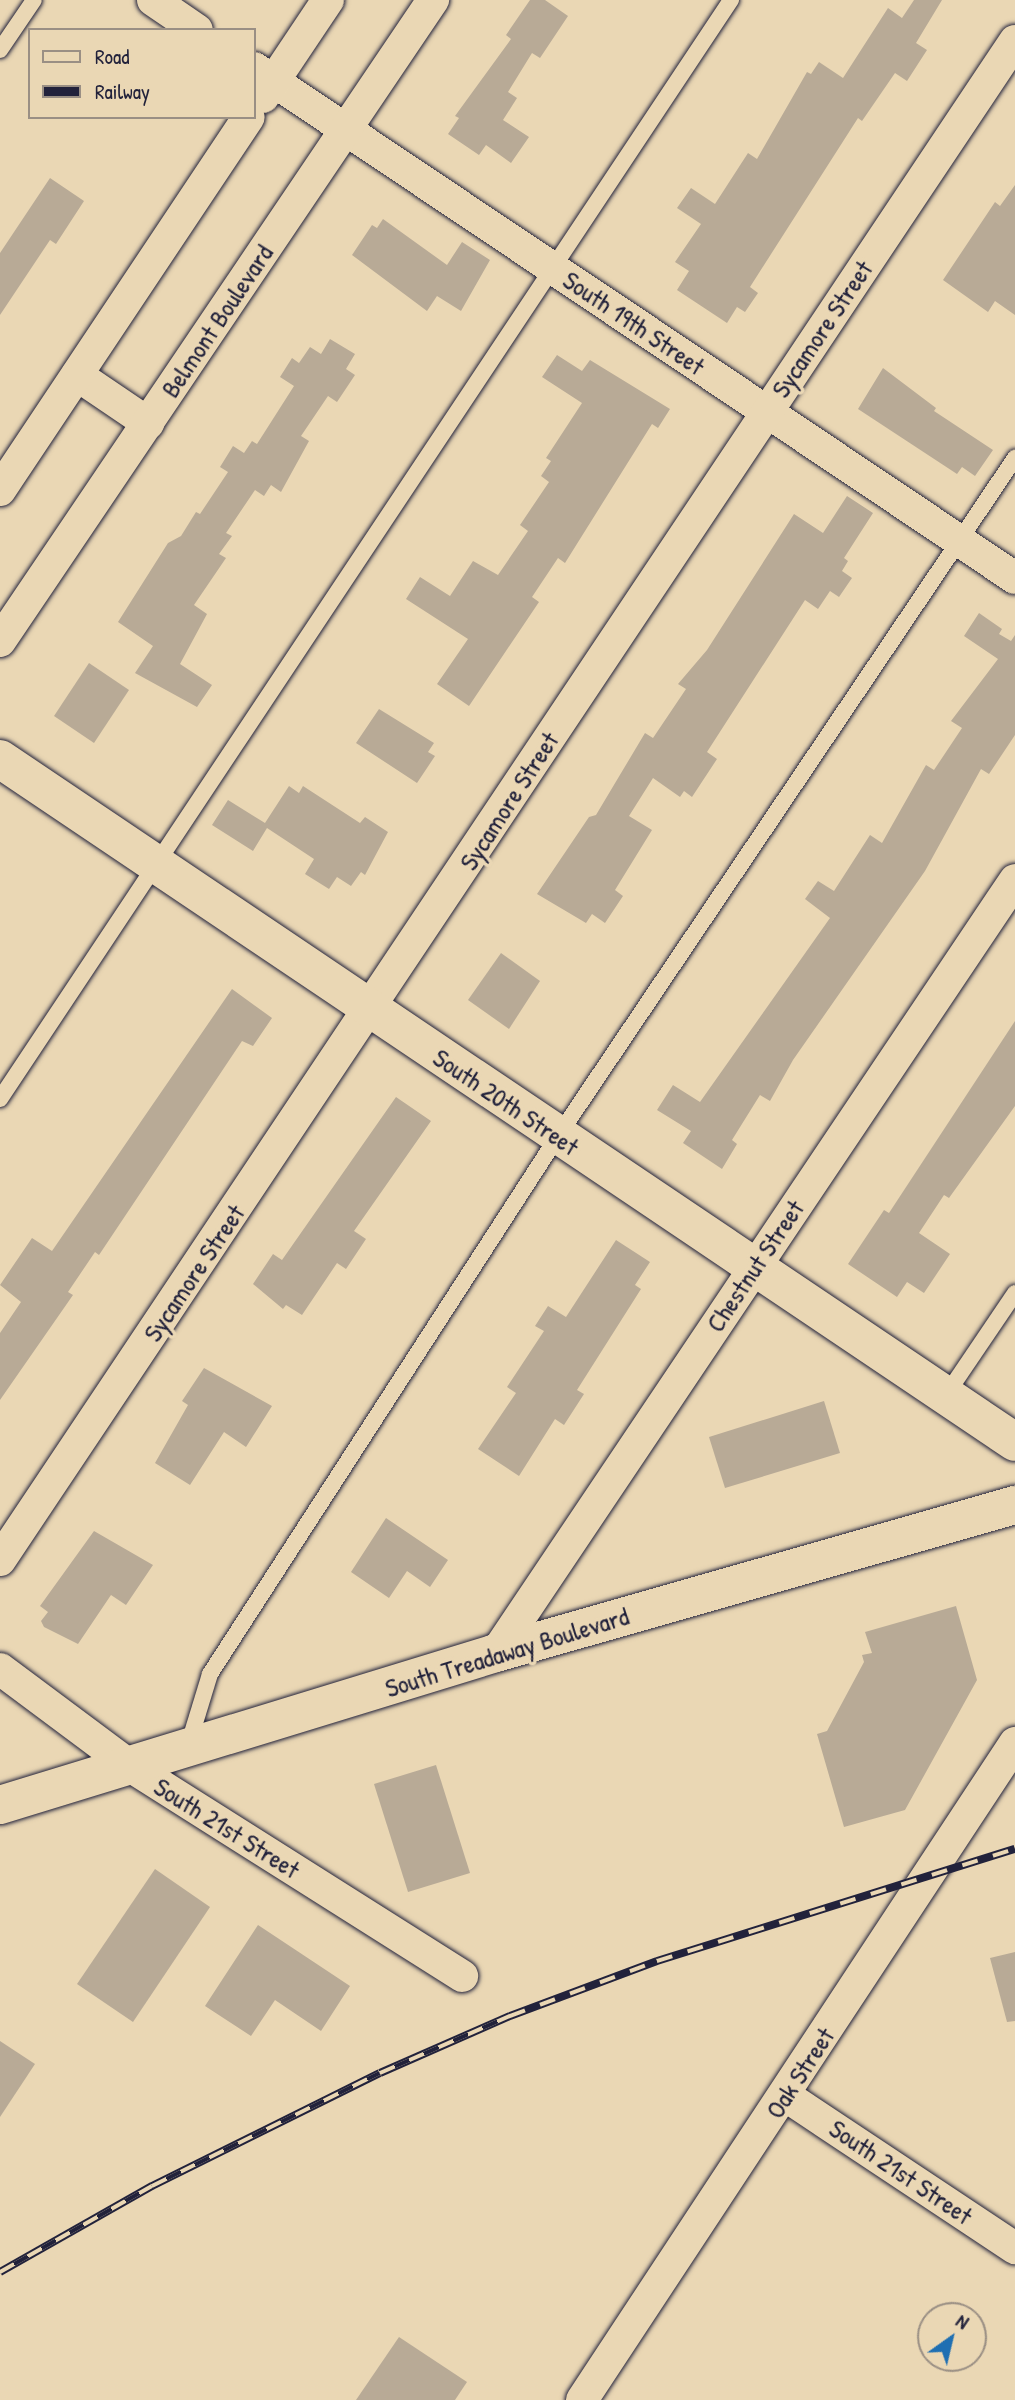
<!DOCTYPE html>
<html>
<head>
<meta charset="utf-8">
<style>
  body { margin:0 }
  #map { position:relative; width:1015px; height:2400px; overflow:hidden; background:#ead7b4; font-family:"Patrick Hand",sans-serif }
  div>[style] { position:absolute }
  .building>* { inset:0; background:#b8aa96 }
  .roads { filter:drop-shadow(0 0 2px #22223b) drop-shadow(0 0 2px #22223b) }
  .service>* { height:16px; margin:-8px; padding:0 8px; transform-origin:8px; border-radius:8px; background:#ead7b4 }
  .minor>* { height:32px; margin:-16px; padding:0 16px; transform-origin:16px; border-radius:16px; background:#ead7b4 }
  .tertiary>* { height:38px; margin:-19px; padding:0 19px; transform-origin:19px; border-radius:19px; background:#ead7b4 }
  .primary>* { height:38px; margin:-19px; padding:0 19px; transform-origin:19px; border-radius:19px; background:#ead7b4 }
  .rail>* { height:8px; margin-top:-4px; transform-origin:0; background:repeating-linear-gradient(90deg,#ead7b4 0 16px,#22223b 0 32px); box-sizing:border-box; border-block:2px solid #22223b }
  span { translate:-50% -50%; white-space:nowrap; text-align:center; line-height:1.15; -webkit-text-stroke:7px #ead7b4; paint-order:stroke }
  .street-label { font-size:26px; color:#22223b }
  .legend { position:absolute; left:28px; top:28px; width:228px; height:91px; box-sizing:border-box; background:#ead7b4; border:2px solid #9a8f84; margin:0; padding:9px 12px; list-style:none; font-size:21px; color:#22223b }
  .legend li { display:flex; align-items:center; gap:14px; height:35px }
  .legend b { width:35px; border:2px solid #9a8f84 }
  .north { position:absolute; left:917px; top:2302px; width:70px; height:70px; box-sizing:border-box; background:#ead7b4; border:2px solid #9a8f84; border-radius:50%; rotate:34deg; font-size:19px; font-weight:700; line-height:28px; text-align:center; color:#22223b }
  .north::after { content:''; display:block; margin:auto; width:24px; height:32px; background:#1f6fb2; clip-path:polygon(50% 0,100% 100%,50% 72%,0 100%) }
</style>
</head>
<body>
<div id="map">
  <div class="building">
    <i style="clip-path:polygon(530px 0,545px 0,568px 16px,540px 58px,532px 53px,508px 92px,517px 98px,503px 120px,529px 137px,511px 163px,486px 145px,479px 155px,448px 134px,459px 118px,455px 116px,511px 39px,506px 35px)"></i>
    <i style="clip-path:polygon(914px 0,942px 0,916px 43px,927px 50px,907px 81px,895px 73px,862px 121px,858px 118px,750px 287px,758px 293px,745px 312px,737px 307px,727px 323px,677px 290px,689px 271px,675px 262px,701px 224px,677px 208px,691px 188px,715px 204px,748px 153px,757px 159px,807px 72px,811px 74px,819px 62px,843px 78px,888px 8px,902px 18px)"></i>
    <i style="clip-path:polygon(50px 178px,84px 201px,56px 244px,50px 240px,0 315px,0 253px)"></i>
    <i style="clip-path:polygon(1015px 185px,1015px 315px,995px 301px,988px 312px,943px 280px,995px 202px,1000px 206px)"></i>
    <i style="clip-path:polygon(383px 219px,447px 265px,462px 242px,490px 260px,461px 311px,437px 296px,427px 311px,352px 255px,372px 225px,377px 228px)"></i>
    <i style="clip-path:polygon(330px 339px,355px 354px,346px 369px,355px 375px,337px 402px,328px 396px,301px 436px,309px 441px,281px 492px,271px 485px,264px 496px,255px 490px,226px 533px,232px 536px,219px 554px,226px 558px,194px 605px,207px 614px,180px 664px,212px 685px,197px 707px,135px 673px,153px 646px,118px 622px,168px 543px,181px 536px,196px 512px,200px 514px,228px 472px,220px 467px,233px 446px,244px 453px,252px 441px,257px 444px,294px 386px,280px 377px,292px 358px,299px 363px,310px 347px,321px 354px)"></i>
    <i style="clip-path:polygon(557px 355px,582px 371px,590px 360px,670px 409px,658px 428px,652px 424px,565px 563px,558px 558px,532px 597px,539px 602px,469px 706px,437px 684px,468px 639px,406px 599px,420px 577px,450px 596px,473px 561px,498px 575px,528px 531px,520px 525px,549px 482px,541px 476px,551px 461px,546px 458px,582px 403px,542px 377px)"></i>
    <i style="clip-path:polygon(883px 368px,936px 408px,934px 411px,993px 450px,975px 476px,962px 467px,957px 474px,858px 409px)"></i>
    <i style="clip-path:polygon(847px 496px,873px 513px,844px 558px,848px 561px,842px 571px,852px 578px,839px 597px,830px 591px,818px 609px,805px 600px,707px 752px,717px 759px,692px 797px,684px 791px,680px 797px,653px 778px,629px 816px,652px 830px,615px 890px,623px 896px,605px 923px,592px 914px,586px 923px,537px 894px,589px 817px,596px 815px,645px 733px,653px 738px,686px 689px,678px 684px,707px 650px,794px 514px,823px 533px)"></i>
    <i style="clip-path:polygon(979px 613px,1002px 629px,999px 634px,1011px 641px,1015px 635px,1015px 735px,989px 774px,981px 769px,925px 871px,793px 1060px,770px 1101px,760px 1095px,732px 1140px,737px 1144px,722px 1169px,683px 1143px,691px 1131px,657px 1110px,673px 1085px,700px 1102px,830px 918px,805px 899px,818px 881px,834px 891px,870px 835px,882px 843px,926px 765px,934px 770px,962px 728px,951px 721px,998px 659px,964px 636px)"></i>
    <i style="clip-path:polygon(89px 663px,129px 690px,94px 743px,54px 716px)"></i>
    <i style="clip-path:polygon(379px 709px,434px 743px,428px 752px,435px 756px,417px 783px,356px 743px)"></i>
    <i style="clip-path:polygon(289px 786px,299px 793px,303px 786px,360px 823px,365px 817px,388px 832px,365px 875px,361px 872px,351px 886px,337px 877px,329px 889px,305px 874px,314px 859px,267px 828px,253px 851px,212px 825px,228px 800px,265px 823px)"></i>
    <i style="clip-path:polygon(501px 953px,540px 981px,509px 1029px,468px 1000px)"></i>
    <i style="clip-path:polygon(232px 989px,272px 1018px,253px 1046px,242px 1041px,99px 1255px,95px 1252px,68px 1292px,73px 1295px,0 1400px,0 1333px,21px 1302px,0 1285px,32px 1238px,52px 1251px)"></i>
    <i style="clip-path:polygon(1015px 1021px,1015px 1106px,949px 1198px,944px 1195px,919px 1233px,950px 1254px,924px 1293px,907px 1282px,897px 1297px,848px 1264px,884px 1210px,889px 1213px)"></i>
    <i style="clip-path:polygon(396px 1097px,431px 1121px,354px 1231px,366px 1239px,346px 1269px,337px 1263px,302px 1315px,286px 1305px,283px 1309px,253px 1284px,273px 1254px,282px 1260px)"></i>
    <i style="clip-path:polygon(616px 1240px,650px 1262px,635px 1285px,641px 1289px,577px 1390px,584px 1394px,564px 1425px,555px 1419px,519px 1476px,478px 1449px,516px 1393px,507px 1387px,544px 1331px,535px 1326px,548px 1306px,566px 1317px)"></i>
    <i style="clip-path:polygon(204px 1368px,272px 1406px,246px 1447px,224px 1432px,190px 1485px,155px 1463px,188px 1405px,182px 1401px)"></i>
    <i style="clip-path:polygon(824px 1401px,840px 1453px,725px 1488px,709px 1437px)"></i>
    <i style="clip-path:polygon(386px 1518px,448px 1560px,430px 1587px,407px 1571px,389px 1598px,351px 1572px)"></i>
    <i style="clip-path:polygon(94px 1531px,153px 1565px,126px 1605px,111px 1595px,78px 1644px,44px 1627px,41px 1621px,48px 1612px,40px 1606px)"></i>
    <i style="clip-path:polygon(956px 1606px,977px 1680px,905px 1810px,844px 1827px,817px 1734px,827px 1731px,864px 1662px,862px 1655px,872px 1653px,865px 1632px)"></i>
    <i style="clip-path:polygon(436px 1765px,470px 1873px,408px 1892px,374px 1784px)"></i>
    <i style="clip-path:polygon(155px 1869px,210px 1907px,133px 2022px,77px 1984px)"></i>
    <i style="clip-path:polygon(258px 1925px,350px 1986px,321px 2031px,275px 2000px,251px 2036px,205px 2006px)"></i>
    <i style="clip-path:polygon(1015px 1952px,1015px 2021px,1007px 2022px,990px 1958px)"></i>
    <i style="clip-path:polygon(0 2041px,35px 2064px,0 2117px)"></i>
    <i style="clip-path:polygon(399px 2337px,467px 2382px,455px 2400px,356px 2400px)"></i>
  </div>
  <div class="roads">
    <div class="service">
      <i style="left:0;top:50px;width:60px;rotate:-55.8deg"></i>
      <i style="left:0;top:1099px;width:1320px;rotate:-56.37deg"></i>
      <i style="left:946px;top:1395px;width:123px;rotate:-55.9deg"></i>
      <i style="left:188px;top:1746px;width:75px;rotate:-73deg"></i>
      <i style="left:210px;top:1674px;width:641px;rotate:-57.1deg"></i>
      <i style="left:558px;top:1136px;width:818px;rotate:-56.02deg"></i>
    </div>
    <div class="minor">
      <i style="left:153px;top:0;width:53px;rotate:34.3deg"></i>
      <i style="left:254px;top:68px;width:916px;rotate:33.83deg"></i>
      <i style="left:263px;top:97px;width:117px;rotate:-56.2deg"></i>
      <i style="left:77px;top:375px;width:86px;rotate:34.1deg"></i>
      <i style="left:0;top:490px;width:448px;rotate:-56.3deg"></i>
      <i style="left:0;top:641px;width:774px;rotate:-55.96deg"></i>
      <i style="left:0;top:1560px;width:1827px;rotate:-56.25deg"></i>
      <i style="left:496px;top:1653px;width:931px;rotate:-56.12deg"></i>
      <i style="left:0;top:1669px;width:162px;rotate:36.7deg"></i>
      <i style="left:130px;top:1766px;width:393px;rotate:32.3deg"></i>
      <i style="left:786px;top:2096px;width:275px;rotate:33.6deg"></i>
      <i style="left:582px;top:2400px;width:787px;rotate:-56.61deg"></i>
    </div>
    <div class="tertiary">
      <i style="left:0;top:759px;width:1223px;rotate:33.94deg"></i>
    </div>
    <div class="primary">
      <i style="left:0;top:1805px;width:519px;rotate:-17.04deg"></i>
      <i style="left:496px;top:1653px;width:540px;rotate:-15.92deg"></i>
    </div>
  </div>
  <div class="rail">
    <i style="left:0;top:2272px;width:175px;rotate:-29.5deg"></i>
    <i style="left:152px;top:2186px;width:254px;rotate:-26.4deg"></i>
    <i style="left:380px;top:2073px;width:142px;rotate:-23.7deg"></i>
    <i style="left:510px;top:2016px;width:157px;rotate:-20.5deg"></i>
    <i style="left:657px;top:1961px;width:375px;rotate:-17.4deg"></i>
  </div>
  <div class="street-label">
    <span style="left:217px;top:321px;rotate:-56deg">Belmont Boulevard</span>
    <span style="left:634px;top:323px;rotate:34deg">South 19th Street</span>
    <span style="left:822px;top:329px;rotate:-56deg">Sycamore Street</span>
    <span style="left:509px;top:801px;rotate:-57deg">Sycamore Street</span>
    <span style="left:506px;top:1102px;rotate:34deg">South 20th Street</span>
    <span style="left:755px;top:1266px;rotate:-56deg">Chestnut Street</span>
    <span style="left:194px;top:1273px;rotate:-56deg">Sycamore Street</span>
    <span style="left:507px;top:1652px;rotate:-17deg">South Treadaway Boulevard</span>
    <span style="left:227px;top:1828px;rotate:32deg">South 21st Street</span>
    <span style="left:800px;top:2073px;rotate:-57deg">Oak Street</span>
    <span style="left:901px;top:2172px;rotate:34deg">South 21st Street</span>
  </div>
  <ul class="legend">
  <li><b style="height:9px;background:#ead7b4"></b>Road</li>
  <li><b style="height:9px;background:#22223b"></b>Railway</li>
  </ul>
  <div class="north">N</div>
</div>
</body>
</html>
